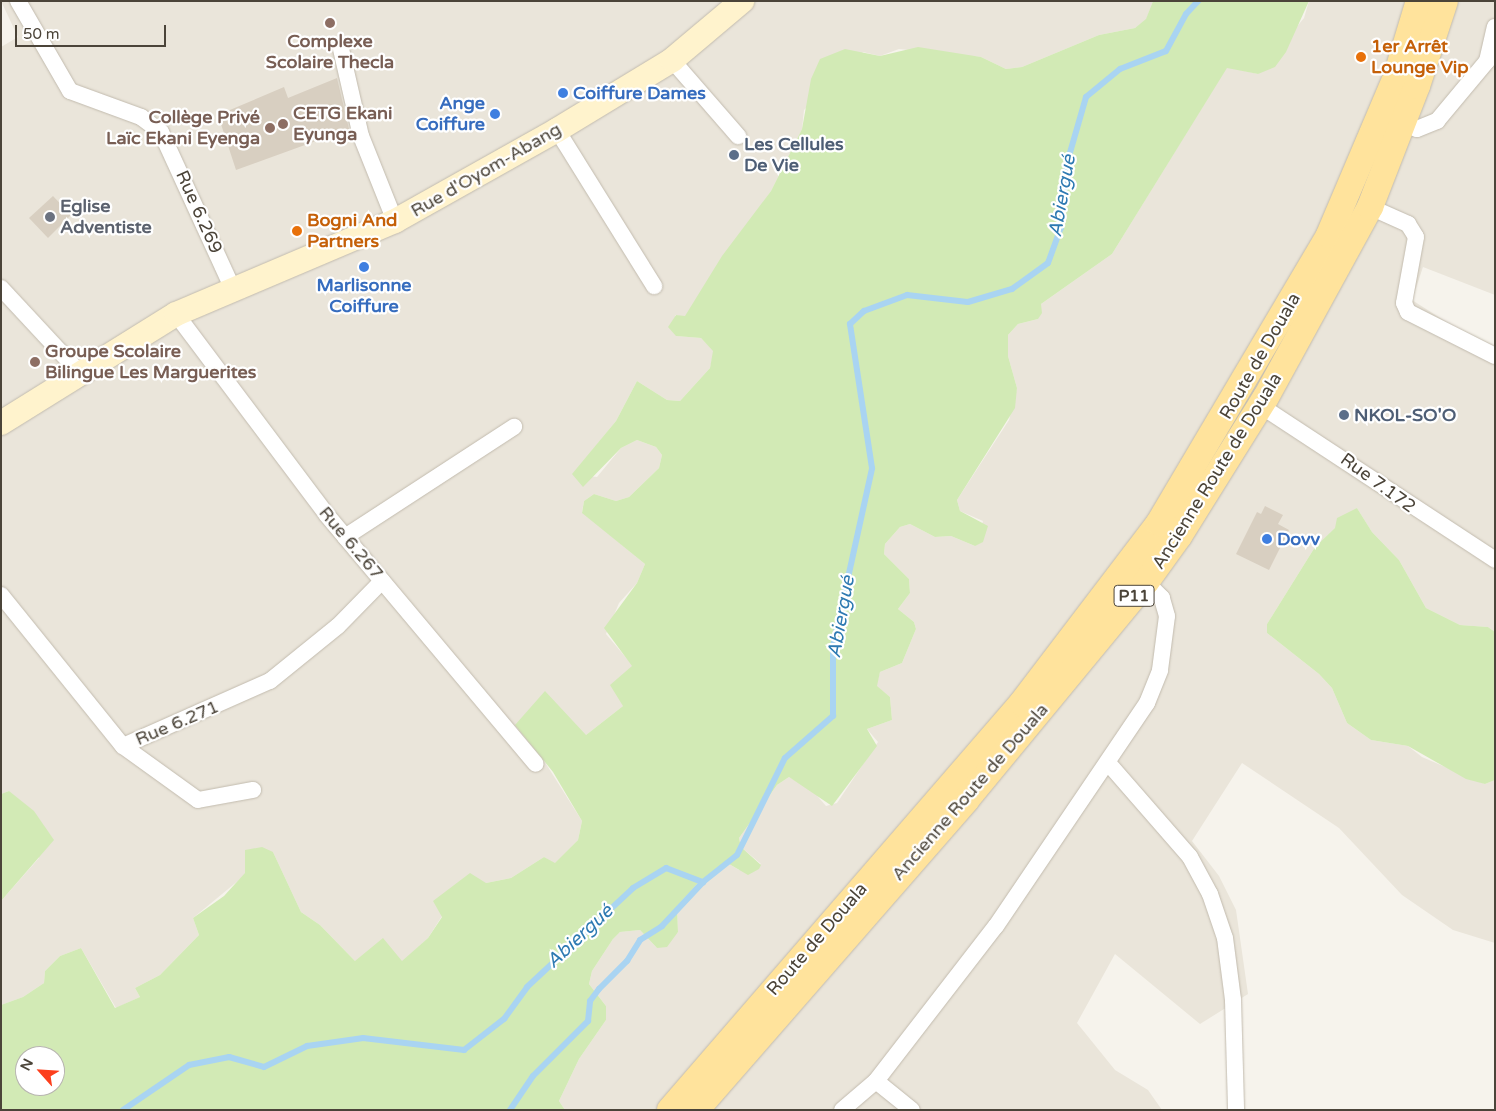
<!DOCTYPE html>
<html>
<head>
<meta charset="utf-8">
<style>
  body { margin:0 }
  #map { position:relative; width:1496px; height:1111px; overflow:hidden; background:#f6f3ec; font-family:"Varela Round",sans-serif }
  div>[style] { position:absolute }
  .residential>* { inset:0; background:#eae5da }
  .green>* { inset:0; background:#d2eab5 }
  .stream>* { height:6px; margin:-3px; padding:0 3px; transform-origin:3px; border-radius:3px; background:#a9d4f2 }
  .building>* { inset:0; background:#d8cfc1 }
  .roads { filter:drop-shadow(0 0 1px #c2bbae) drop-shadow(0 0 1px #c2bbae) }
  .street>* { height:16px; margin:-8px; padding:0 8px; transform-origin:8px; border-radius:8px; background:#fff }
  .secondary>* { height:24px; margin:-12px; padding:0 12px; transform-origin:12px; border-radius:12px; background:#fff3cd }
  .primary>* { height:26px; margin:-13px; padding:0 13px; transform-origin:13px; border-radius:13px; background:#ffe39c }
  .dots>* { width:14px; height:14px; translate:-50% -50%; box-sizing:border-box; border:2px solid #fff; border-radius:50% }
  span { translate:-50% -50%; white-space:nowrap; text-align:center; line-height:1.15; -webkit-text-stroke:4.5px #fff; paint-order:stroke }
  .shield-label span { padding:1px 4px; background:#fff; border:1px solid; border-radius:4px; -webkit-text-stroke-width:0 }
  .shield-label { font-size:16px; color:#4b4439; font-weight:700 }
  .education-label { font-size:18px; color:#785e54; font-weight:700 }
  .left { translate:0 -50%; text-align:left }
  .right { translate:-100% -50%; text-align:right }
  .food-label { font-size:18px; color:#c56008; font-weight:700 }
  .shop-label { font-size:18px; color:#366cbe; font-weight:700 }
  .service-label { font-size:18px; color:#4e5e75; font-weight:700 }
  .street-label { font-size:18px; color:#4b4439 }
  .worship-label { font-size:18px; color:#5b616d; font-weight:700 }
  .water-label { font-size:19px; color:#2e7ab2; font-style:italic }
  .frame { position:absolute; inset:0; border:2px solid #4b4439; pointer-events:none }
  .north { position:absolute; left:15px; top:1046px; width:50px; height:50px; box-sizing:border-box; background:#fff; border:1px solid #b7b4b0; border-radius:50%; rotate:296deg; font-size:14px; font-weight:700; line-height:20px; text-align:center; color:#4b4439 }
  .north::after { content:''; display:block; margin:auto; width:18px; height:22px; background:#fc3f1d; clip-path:polygon(50% 0,100% 100%,50% 72%,0 100%) }
  .scale { position:absolute; left:15px; top:25px; width:151px; height:22px; box-sizing:border-box; border:2px solid #4b4439; border-top:0; padding-left:6px; font-size:15px; line-height:18px; white-space:nowrap; color:#4b4439; -webkit-text-stroke:4px #fff; paint-order:stroke }
</style>
</head>
<body>
<div id="map">
  <div class="residential">
    <i style="clip-path:polygon(1px 1px,1153px 1px,1146px 20px,1135px 28px,1099px 35px,1022px 67px,1006px 69px,981px 57px,899px 49px,880px 56px,863px 52px,804px 110px,802px 129px,771px 191px,685px 317px,675px 315px,676px 336px,701px 338px,714px 351px,710px 368px,680px 401px,667px 400px,637px 381px,616px 421px,573px 474px,597px 477px,621px 448px,637px 440px,656px 447px,662px 455px,659px 468px,629px 497px,616px 501px,594px 494px,584px 501px,582px 512px,645px 564px,637px 583px,619px 603px,606px 634px,633px 666px,623px 706px,586px 735px,541px 756px,582px 821px,578px 840px,555px 864px,544px 857px,511px 878px,486px 883px,442px 916px,428px 938px,402px 962px,355px 961px,320px 925px,301px 912px,273px 852px,193px 918px,199px 935px,160px 975px,135px 988px,140px 997px,116px 1008px,81px 948px,60px 956px,45px 971px,44px 983px,23px 997px,1px 1005px,1px 901px,39px 858px,9px 791px,1px 794px,1px 47px,18px 37px)"></i>
    <i style="clip-path:polygon(1309px 1px,1495px 1px,1495px 295px,1423px 267px,1412px 300px,1495px 353px,1495px 632px,1488px 627px,1460px 625px,1426px 608px,1399px 560px,1372px 532px,1357px 508px,1315px 547px,1267px 624px,1267px 633px,1319px 674px,1332px 688px,1347px 723px,1371px 740px,1408px 746px,1422px 757px,1485px 784px,1495px 780px,1495px 943px,1453px 930px,1402px 895px,1339px 828px,1242px 763px,1192px 841px,1219px 876px,1236px 910px,1248px 994px,1200px 1024px,1115px 954px,1077px 1023px,1115px 1070px,1148px 1090px,1162px 1110px,565px 1110px,559px 1101px,579px 1059px,606px 1020px,606px 1006px,589px 984px,592px 971px,613px 939px,620px 932px,640px 930px,657px 948px,678px 932px,677px 906px,699px 882px,729px 864px,739px 870px,761px 864px,741px 847px,739px 838px,777px 785px,789px 777px,813px 791px,826px 806px,837px 803px,878px 742px,867px 729px,892px 720px,890px 697px,876px 686px,880px 672px,902px 663px,916px 629px,914px 622px,898px 609px,910px 593px,909px 579px,884px 554px,885px 544px,900px 527px,910px 524px,935px 537px,951px 536px,975px 546px,983px 521px,960px 511px,957px 500px,1009px 420px,1017px 388px,1008px 356px,1008px 335px,1018px 324px,1038px 319px,1041px 304px,1112px 254px,1227px 67px,1258px 74px,1304px 18px)"></i>
  </div>
  <div class="green">
    <i style="clip-path:polygon(evenodd,1153px 1px,1309px 1px,1286px 52px,1275px 67px,1258px 74px,1227px 68px,1112px 254px,1041px 304px,1042px 313px,1038px 319px,1018px 324px,1008px 335px,1008px 356px,1017px 388px,1015px 408px,957px 500px,960px 511px,988px 526px,983px 542px,975px 546px,951px 536px,935px 537px,910px 524px,900px 527px,885px 544px,884px 554px,909px 579px,910px 593px,898px 609px,914px 622px,916px 629px,902px 663px,880px 672px,877px 686px,890px 697px,892px 720px,867px 729px,877px 746px,832px 806px,789px 777px,777px 785px,739px 838px,741px 847px,761px 865px,759px 869px,748px 875px,729px 864px,699px 882px,677px 906px,678px 932px,667px 947px,657px 948px,640px 930px,620px 932px,613px 939px,592px 971px,589px 984px,606px 1006px,606px 1020px,579px 1059px,559px 1101px,565px 1110px,1px 1110px,1px 1005px,23px 997px,44px 983px,45px 971px,60px 956px,81px 948px,115px 1008px,140px 997px,135px 988px,160px 975px,199px 935px,193px 918px,224px 896px,245px 873px,245px 850px,262px 847px,273px 852px,301px 912px,320px 925px,355px 961px,383px 938px,402px 961px,428px 938px,442px 917px,433px 901px,470px 873px,486px 883px,511px 878px,544px 857px,555px 863px,578px 840px,582px 821px,553px 772px,515px 725px,545px 691px,586px 735px,623px 706px,610px 685px,632px 666px,604px 628px,637px 583px,645px 564px,582px 513px,584px 501px,594px 494px,616px 501px,629px 497px,659px 468px,662px 455px,656px 447px,637px 440px,621px 448px,583px 487px,572px 474px,616px 421px,637px 381px,667px 400px,680px 401px,710px 368px,713px 351px,701px 338px,676px 336px,668px 327px,676px 315px,685px 316px,722px 256px,771px 191px,802px 129px,811px 79px,820px 59px,845px 49px,880px 56px,918px 47px,981px 57px,1006px 69px,1022px 67px,1099px 35px,1135px 28px,1146px 19px,1153px 1px,25px 1056px,55px 1056px,55px 1086px,25px 1086px,25px 1056px)"></i>
    <i style="clip-path:polygon(1357px 508px,1372px 532px,1399px 560px,1426px 608px,1460px 625px,1488px 627px,1495px 632px,1495px 780px,1485px 784px,1466px 779px,1408px 746px,1371px 740px,1347px 723px,1332px 688px,1319px 674px,1267px 633px,1267px 624px,1315px 547px,1335px 528px,1337px 518px)"></i>
    <i style="clip-path:polygon(9px 791px,34px 811px,54px 840px,1px 901px,1px 794px)"></i>
  </div>
  <div class="stream">
    <i style="left:123px;top:1110px;width:80px;rotate:-34.3deg"></i>
    <i style="left:189px;top:1065px;width:41px;rotate:-11.3deg"></i>
    <i style="left:229px;top:1057px;width:36px;rotate:16deg"></i>
    <i style="left:264px;top:1067px;width:48px;rotate:-26deg"></i>
    <i style="left:307px;top:1046px;width:57px;rotate:-8.1deg"></i>
    <i style="left:363px;top:1038px;width:102px;rotate:6.8deg"></i>
    <i style="left:464px;top:1050px;width:51px;rotate:-37.8deg"></i>
    <i style="left:504px;top:1019px;width:39px;rotate:-54deg"></i>
    <i style="left:527px;top:987px;width:145px;rotate:-43deg"></i>
    <i style="left:633px;top:888px;width:39px;rotate:-31deg"></i>
    <i style="left:666px;top:868px;width:40px;rotate:21deg"></i>
    <i style="left:703px;top:882px;width:43px;rotate:-38.5deg"></i>
    <i style="left:737px;top:855px;width:108px;rotate:-63.7deg"></i>
    <i style="left:785px;top:758px;width:64px;rotate:-41.2deg"></i>
    <i style="left:833px;top:716px;width:70px;rotate:-90deg"></i>
    <i style="left:833px;top:646px;width:182px;rotate:-77.6deg"></i>
    <i style="left:872px;top:468px;width:146px;rotate:-98.7deg"></i>
    <i style="left:850px;top:324px;width:19px;rotate:-43deg"></i>
    <i style="left:864px;top:311px;width:46px;rotate:-20.4deg"></i>
    <i style="left:907px;top:295px;width:61px;rotate:6.5deg"></i>
    <i style="left:968px;top:302px;width:46px;rotate:-16.5deg"></i>
    <i style="left:1012px;top:289px;width:44px;rotate:-35.8deg"></i>
    <i style="left:1048px;top:263px;width:37px;rotate:-70deg"></i>
    <i style="left:1061px;top:228px;width:65px;rotate:-84.7deg"></i>
    <i style="left:1067px;top:163px;width:69px;rotate:-73.9deg"></i>
    <i style="left:1086px;top:97px;width:44px;rotate:-39.5deg"></i>
    <i style="left:1120px;top:69px;width:49px;rotate:-21.4deg"></i>
    <i style="left:1166px;top:51px;width:42px;rotate:-61.6deg"></i>
    <i style="left:1186px;top:14px;width:18px;rotate:-47deg"></i>
    <i style="left:510px;top:1110px;width:41px;rotate:-55.9deg"></i>
    <i style="left:533px;top:1076px;width:78px;rotate:-45deg"></i>
    <i style="left:588px;top:1021px;width:20px;rotate:-84deg"></i>
    <i style="left:590px;top:1001px;width:15px;rotate:-53deg"></i>
    <i style="left:599px;top:989px;width:40px;rotate:-45deg"></i>
    <i style="left:627px;top:961px;width:25px;rotate:-58deg"></i>
    <i style="left:640px;top:940px;width:26px;rotate:-32deg"></i>
    <i style="left:662px;top:926px;width:60px;rotate:-47deg"></i>
  </div>
  <div class="building">
    <i style="clip-path:polygon(337px 78px,349px 129px,236px 170px,218px 115px,284px 87px,288px 98px)"></i>
    <i style="clip-path:polygon(53px 196px,71px 215px,48px 238px,29px 218px)"></i>
    <i style="clip-path:polygon(1265px 506px,1283px 515px,1278px 524px,1289px 530px,1269px 570px,1236px 554px,1257px 512px,1261px 514px)"></i>
  </div>
  <div class="roads">
    <div class="street">
      <i style="left:18px;top:1px;width:104px;rotate:60deg"></i>
      <i style="left:70px;top:91px;width:76px;rotate:20.1deg"></i>
      <i style="left:141px;top:117px;width:25px;rotate:37deg"></i>
      <i style="left:161px;top:132px;width:173px;rotate:65.4deg"></i>
      <i style="left:341px;top:49px;width:89px;rotate:77.1deg"></i>
      <i style="left:361px;top:136px;width:92px;rotate:68.2deg"></i>
      <i style="left:672px;top:60px;width:101px;rotate:49deg"></i>
      <i style="left:1404px;top:123px;width:14px;rotate:25deg"></i>
      <i style="left:1417px;top:129px;width:22px;rotate:-22deg"></i>
      <i style="left:1437px;top:121px;width:78px;rotate:-50.2deg"></i>
      <i style="left:1487px;top:61px;width:35px;rotate:-77deg"></i>
      <i style="left:557px;top:130px;width:184px;rotate:58.1deg"></i>
      <i style="left:1370px;top:207px;width:42px;rotate:24.1deg"></i>
      <i style="left:1408px;top:224px;width:15px;rotate:58deg"></i>
      <i style="left:1416px;top:237px;width:67px;rotate:100.3deg"></i>
      <i style="left:1404px;top:303px;width:10px;rotate:66deg"></i>
      <i style="left:1408px;top:312px;width:97px;rotate:26.8deg"></i>
      <i style="left:1px;top:288px;width:115px;rotate:47.1deg"></i>
      <i style="left:176px;top:314px;width:250px;rotate:53.1deg"></i>
      <i style="left:326px;top:514px;width:326px;rotate:50deg"></i>
      <i style="left:1261px;top:406px;width:280px;rotate:33.3deg"></i>
      <i style="left:345px;top:537px;width:202px;rotate:-33.1deg"></i>
      <i style="left:1px;top:595px;width:194px;rotate:51.1deg"></i>
      <i style="left:123px;top:746px;width:161px;rotate:-23.9deg"></i>
      <i style="left:270px;top:681px;width:87px;rotate:-39deg"></i>
      <i style="left:338px;top:626px;width:63px;rotate:-45.6deg"></i>
      <i style="left:123px;top:746px;width:92px;rotate:35.8deg"></i>
      <i style="left:198px;top:800px;width:56px;rotate:-10.3deg"></i>
      <i style="left:1109px;top:764px;width:123px;rotate:48.9deg"></i>
      <i style="left:1190px;top:857px;width:42px;rotate:61.6deg"></i>
      <i style="left:1210px;top:894px;width:46px;rotate:71.2deg"></i>
      <i style="left:1225px;top:938px;width:63px;rotate:82.6deg"></i>
      <i style="left:1233px;top:1000px;width:110px;rotate:88.4deg"></i>
      <i style="left:876px;top:1081px;width:46px;rotate:38.9deg"></i>
      <i style="left:842px;top:1110px;width:45px;rotate:-40.5deg"></i>
      <i style="left:876px;top:1081px;width:196px;rotate:-52.3deg"></i>
      <i style="left:996px;top:926px;width:269px;rotate:-55.9deg"></i>
      <i style="left:1147px;top:703px;width:35px;rotate:-68deg"></i>
      <i style="left:1160px;top:670px;width:54px;rotate:-82.6deg"></i>
      <i style="left:1167px;top:616px;width:19px;rotate:-106deg"></i>
      <i style="left:1162px;top:598px;width:23px;rotate:-135deg"></i>
    </div>
    <div class="secondary">
      <i style="left:1px;top:423px;width:206px;rotate:-31.9deg"></i>
      <i style="left:176px;top:314px;width:238px;rotate:-23deg"></i>
      <i style="left:395px;top:221px;width:186px;rotate:-29.3deg"></i>
      <i style="left:557px;top:130px;width:135px;rotate:-31.3deg"></i>
      <i style="left:672px;top:60px;width:92px;rotate:-40.1deg"></i>
    </div>
    <div class="primary">
      <i style="left:670px;top:1110px;width:538px;rotate:-49.14deg"></i>
      <i style="left:1022px;top:703px;width:226px;rotate:-52.7deg"></i>
      <i style="left:1159px;top:523px;width:334px;rotate:-59.4deg"></i>
      <i style="left:1329px;top:235px;width:172px;rotate:-67deg"></i>
      <i style="left:1396px;top:77px;width:79px;rotate:-73.2deg"></i>
      <i style="left:696px;top:1110px;width:411px;rotate:-48.9deg"></i>
      <i style="left:966px;top:800px;width:283px;rotate:-50.5deg"></i>
      <i style="left:1146px;top:582px;width:57px;rotate:-54.3deg"></i>
      <i style="left:1179px;top:536px;width:164px;rotate:-58deg"></i>
      <i style="left:1266px;top:397px;width:217px;rotate:-61.3deg"></i>
      <i style="left:1370px;top:207px;width:130px;rotate:-68.8deg"></i>
      <i style="left:1417px;top:86px;width:89px;rotate:-71.8deg"></i>
    </div>
  </div>
  <div class="dots">
    <i style="left:330px;top:23px;background:#8d6e63"></i>
    <i style="left:1361px;top:57px;background:#e8710a"></i>
    <i style="left:563px;top:93px;background:#3f7fe0"></i>
    <i style="left:495px;top:114px;background:#3f7fe0"></i>
    <i style="left:283px;top:124px;background:#8d6e63"></i>
    <i style="left:270px;top:128px;background:#8d6e63"></i>
    <i style="left:734px;top:155px;background:#5c6f8a"></i>
    <i style="left:50px;top:217px;background:#6b7280"></i>
    <i style="left:297px;top:231px;background:#e8710a"></i>
    <i style="left:364px;top:267px;background:#3f7fe0"></i>
    <i style="left:35px;top:362px;background:#8d6e63"></i>
    <i style="left:1344px;top:415px;background:#5c6f8a"></i>
    <i style="left:1267px;top:539px;background:#3f7fe0"></i>
  </div>
  <div class="shield-label">
    <span style="left:1134px;top:596px">P11</span>
  </div>
  <div class="education-label">
    <span style="left:330px;top:52px">Complexe<br>Scolaire Thecla</span>
    <span class="left" style="left:293px;top:124px">CETG Ekani<br>Eyunga</span>
    <span class="right" style="left:260px;top:128px">Collège Privé<br>Laïc Ekani Eyenga</span>
    <span class="left" style="left:45px;top:362px">Groupe Scolaire<br>Bilingue Les Marguerites</span>
  </div>
  <div class="food-label">
    <span class="left" style="left:1371px;top:57px">1er Arrêt<br>Lounge Vip</span>
    <span class="left" style="left:307px;top:231px">Bogni And<br>Partners</span>
  </div>
  <div class="shop-label">
    <span class="left" style="left:573px;top:93px">Coiffure Dames</span>
    <span class="right" style="left:485px;top:114px">Ange<br>Coiffure</span>
    <span style="left:364px;top:296px">Marlisonne<br>Coiffure</span>
    <span class="left" style="left:1277px;top:539px">Dovv</span>
  </div>
  <div class="service-label">
    <span class="left" style="left:744px;top:155px">Les Cellules<br>De Vie</span>
    <span class="left" style="left:1354px;top:415px">NKOL-SO'O</span>
  </div>
  <div class="street-label">
    <span style="left:486px;top:170px;rotate:-30deg">Rue d'Oyom-Abang</span>
    <span style="left:199px;top:212px;rotate:66deg">Rue 6.269</span>
    <span style="left:1260px;top:356px;rotate:-60deg">Route de Douala</span>
    <span style="left:1217px;top:471px;rotate:-58deg">Ancienne Route de Douala</span>
    <span style="left:1378px;top:483px;rotate:36deg">Rue 7.172</span>
    <span style="left:351px;top:543px;rotate:50deg">Rue 6.267</span>
    <span style="left:177px;top:723px;rotate:-23deg">Rue 6.271</span>
    <span style="left:970px;top:792px;rotate:-49deg">Ancienne Route de Douala</span>
    <span style="left:817px;top:939px;rotate:-49deg">Route de Douala</span>
  </div>
  <div class="worship-label">
    <span class="left" style="left:60px;top:217px">Eglise<br>Adventiste</span>
  </div>
  <div class="water-label">
    <span style="left:1063px;top:196px;rotate:-80deg">Abiergué</span>
    <span style="left:842px;top:617px;rotate:-80deg">Abiergué</span>
    <span style="left:580px;top:937px;rotate:-43deg">Abiergué</span>
  </div>
  <div class="frame"></div>
  <div class="north">N</div>
  <div class="scale">50 m</div>
</div>
</body>
</html>
